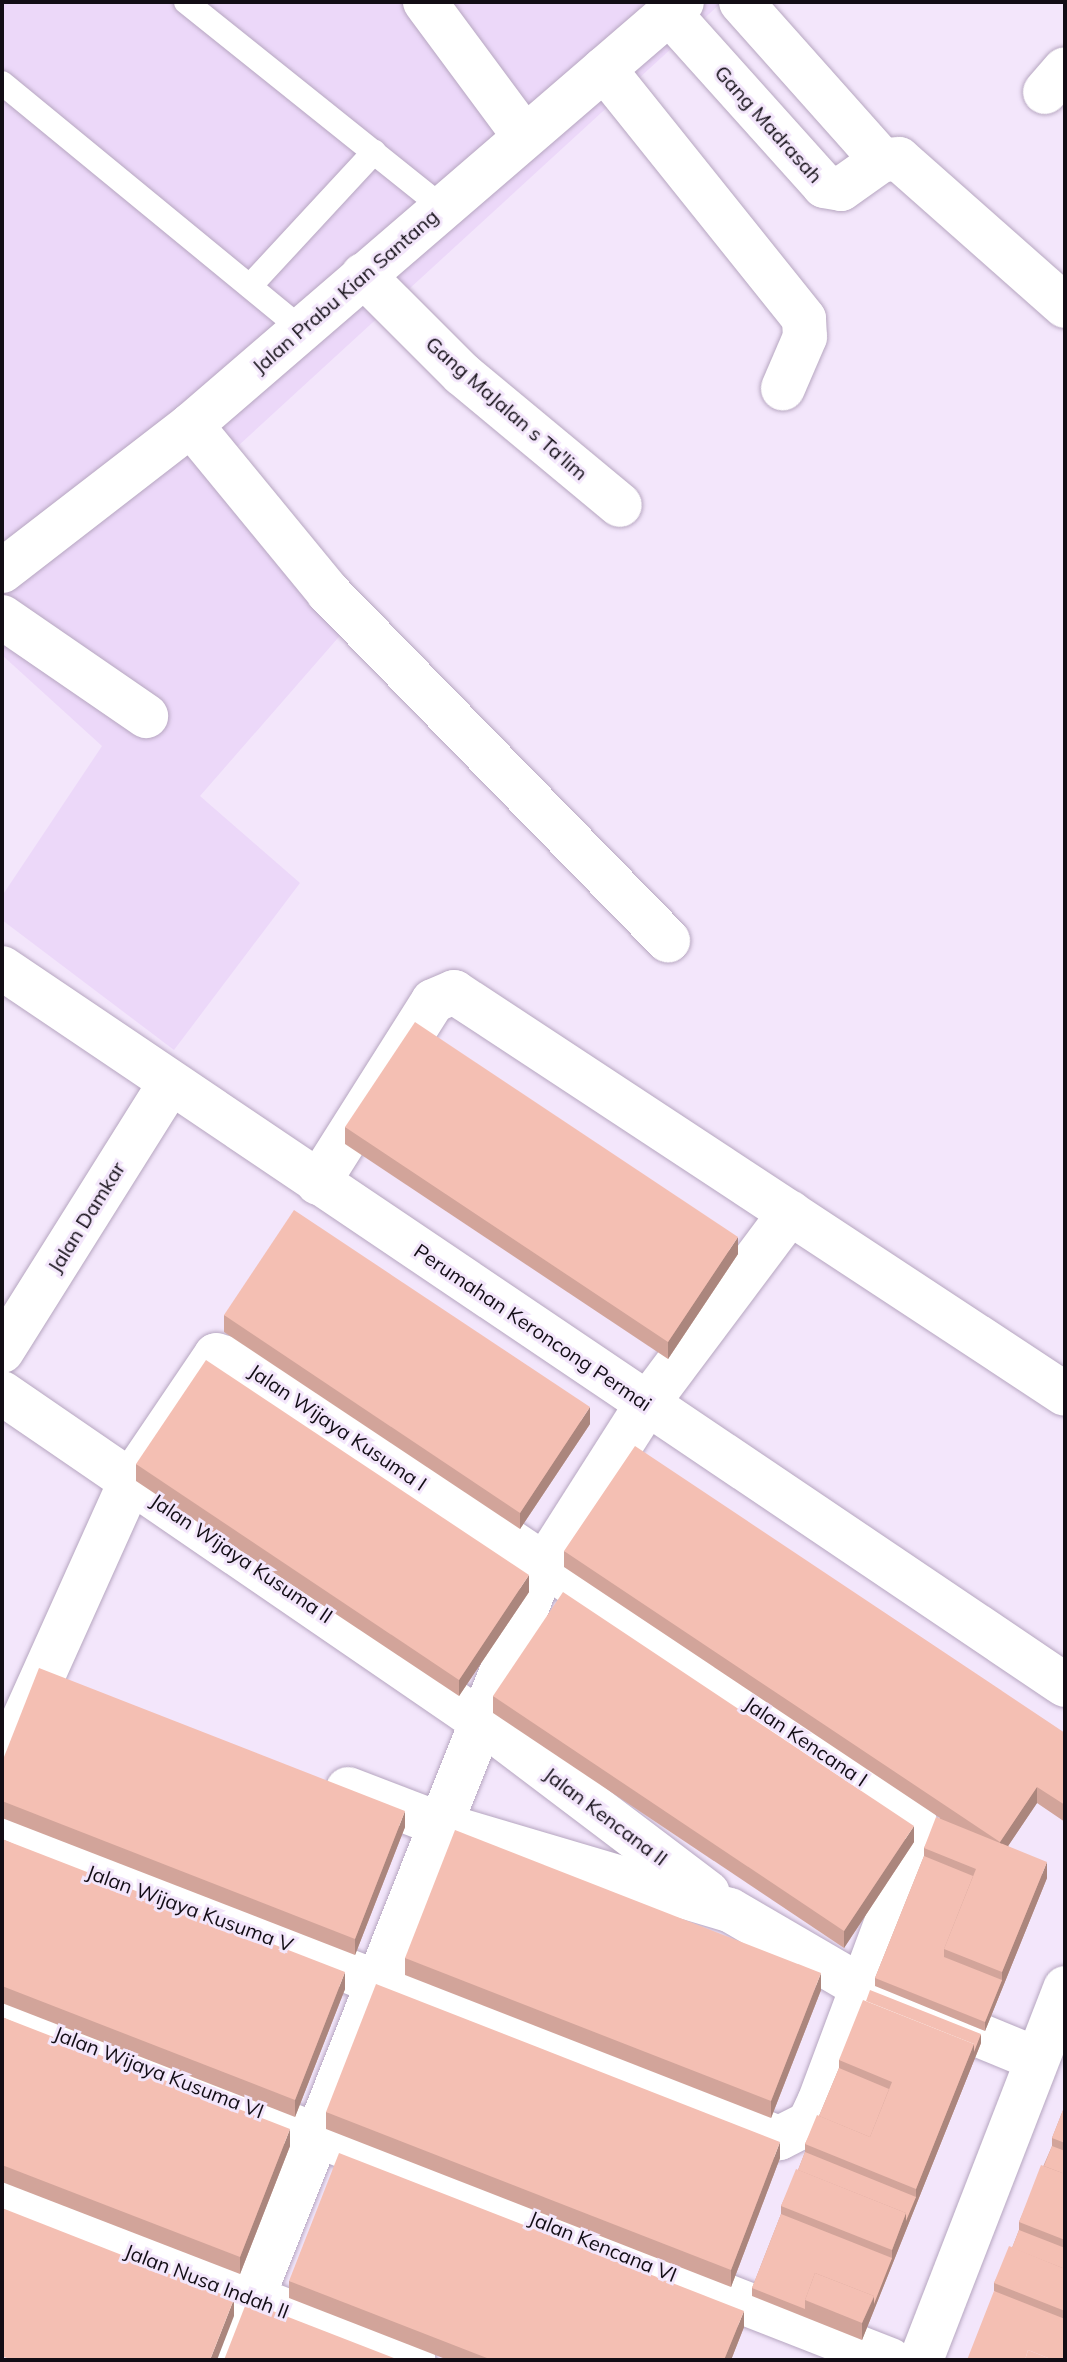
<!DOCTYPE html>
<html>
<head>
<meta charset="utf-8">
<style>
  body { margin:0 }
  #map { position:relative; width:1067px; height:2362px; overflow:hidden; background:#f3e6fb; font-family:Mulish,sans-serif }
  div>[style] { position:absolute }
  .built>* { inset:0; background:#ecd8f9 }
  .roads { filter:drop-shadow(0 0 2px #b6a6c0) drop-shadow(0 0 2px #b6a6c0) }
  .lane>* { height:24px; margin:-12px; padding:0 12px; transform-origin:12px; border-radius:12px; background:#fff }
  .street>* { height:44px; margin:-22px; padding:0 22px; transform-origin:22px; border-radius:22px; background:#fff }
  .secondary>* { height:44px; margin:-22px; padding:0 22px; transform-origin:22px; border-radius:22px; background:#fff }
  .wall>* { inset:0; background:#d2a49a }
  .shaded-wall>* { inset:0; background:#ab867d }
  .building>* { inset:0; background:#f4bfb3 }
  span { translate:-50% -50%; white-space:nowrap; text-align:center; line-height:1.15; -webkit-text-stroke:6px #f3e6fb; paint-order:stroke }
  .street-label { font-size:20px; color:#120d15 }
  .frame { position:absolute; inset:0; border:4px solid #120d15; pointer-events:none }
</style>
</head>
<body>
<div id="map">
  <div class="built">
    <i style="clip-path:polygon(2px 2px,722px 2px,215px 467px,351px 623px,200px 796px,300px 883px,174px 1050px,2px 920px,2px 896px,102px 746px,2px 655px)"></i>
  </div>
  <div class="roads">
    <div class="lane">
      <i style="left:186px;top:2px;width:327px;rotate:38.7deg"></i>
      <i style="left:2px;top:83px;width:389px;rotate:39.4deg"></i>
      <i style="left:250px;top:286px;width:183px;rotate:-47.2deg"></i>
    </div>
    <div class="street">
      <i style="left:741px;top:2px;width:212px;rotate:48.3deg"></i>
      <i style="left:669px;top:13px;width:232px;rotate:48.1deg"></i>
      <i style="left:824px;top:186px;width:17px;rotate:10deg"></i>
      <i style="left:841px;top:189px;width:50px;rotate:-35.3deg"></i>
      <i style="left:882px;top:160px;width:17px;rotate:-3deg"></i>
      <i style="left:899px;top:159px;width:222px;rotate:41.5deg"></i>
      <i style="left:604px;top:69px;width:320px;rotate:51.3deg"></i>
      <i style="left:804px;top:319px;width:18px;rotate:87deg"></i>
      <i style="left:805px;top:337px;width:56px;rotate:113.3deg"></i>
      <i style="left:1045px;top:92px;width:30px;rotate:-49deg"></i>
      <i style="left:363px;top:275px;width:140px;rotate:45deg"></i>
      <i style="left:462px;top:374px;width:205px;rotate:39.7deg"></i>
      <i style="left:191px;top:425px;width:216px;rotate:50.6deg"></i>
      <i style="left:328px;top:592px;width:487px;rotate:45.7deg"></i>
      <i style="left:2px;top:617px;width:175px;rotate:34.5deg"></i>
      <i style="left:2px;top:968px;width:1282px;rotate:34deg"></i>
      <i style="left:318px;top:1183px;width:215px;rotate:-57.7deg"></i>
      <i style="left:433px;top:1001px;width:23px;rotate:-23deg"></i>
      <i style="left:454px;top:992px;width:731px;rotate:33.34deg"></i>
      <i style="left:2px;top:1351px;width:316px;rotate:-57.9deg"></i>
      <i style="left:2px;top:1393px;width:582px;rotate:34.43deg"></i>
      <i style="left:482px;top:1722px;width:283px;rotate:37.1deg"></i>
      <i style="left:2px;top:1767px;width:312px;rotate:-65.8deg"></i>
      <i style="left:130px;top:1482px;width:153px;rotate:-55.9deg"></i>
      <i style="left:216px;top:1355px;width:29px;rotate:16deg"></i>
      <i style="left:244px;top:1363px;width:790px;rotate:33.85deg"></i>
      <i style="left:900px;top:1803px;width:16px;rotate:40deg"></i>
      <i style="left:912px;top:1813px;width:23px;rotate:72deg"></i>
      <i style="left:919px;top:1835px;width:285px;rotate:110.5deg"></i>
      <i style="left:819px;top:2102px;width:23px;rotate:115deg"></i>
      <i style="left:809px;top:2123px;width:34px;rotate:153deg"></i>
      <i style="left:779px;top:2138px;width:833px;rotate:-158.82deg"></i>
      <i style="left:348px;top:1789px;width:97px;rotate:21deg"></i>
      <i style="left:439px;top:1824px;width:303px;rotate:16.5deg"></i>
      <i style="left:730px;top:1910px;width:153px;rotate:30.3deg"></i>
      <i style="left:862px;top:1987px;width:189px;rotate:22.4deg"></i>
      <i style="left:2px;top:2012px;width:954px;rotate:21.4deg"></i>
      <i style="left:2px;top:2201px;width:441px;rotate:21.1deg"></i>
      <i style="left:228px;top:2360px;width:853px;rotate:-68.34deg"></i>
      <i style="left:543px;top:1567px;width:193px;rotate:-57.5deg"></i>
      <i style="left:647px;top:1404px;width:239px;rotate:-53.2deg"></i>
      <i style="left:921px;top:2360px;width:399px;rotate:-68.8deg"></i>
    </div>
    <div class="secondary">
      <i style="left:425px;top:2px;width:167px;rotate:53.5deg"></i>
      <i style="left:2px;top:571px;width:239px;rotate:-37.7deg"></i>
      <i style="left:191px;top:425px;width:648px;rotate:-40.75deg"></i>
    </div>
  </div>
  <div class="wall">
    <i style="clip-path:polygon(345px 1127px,738px 1254px,668px 1359px,345px 1144px)"></i>
    <i style="clip-path:polygon(224px 1315px,590px 1424px,520px 1529px,224px 1332px)"></i>
    <i style="clip-path:polygon(136px 1464px,529px 1592px,459px 1696px,136px 1481px)"></i>
    <i style="clip-path:polygon(564px 1551px,1065px 1733px,1065px 1822px,1037px 1803px,1008px 1846px,1047px 1878px,985px 2031px,875px 1986px,875px 1978px,924px 1856px,924px 1848px,940px 1818px,564px 1567px)"></i>
    <i style="clip-path:polygon(493px 1696px,914px 1842px,844px 1948px,493px 1713px)"></i>
    <i style="clip-path:polygon(2px 1762px,405px 1827px,355px 1955px,2px 1818px)"></i>
    <i style="clip-path:polygon(2px 1839px,345px 1989px,295px 2117px,2px 2003px)"></i>
    <i style="clip-path:polygon(405px 1958px,821px 1990px,771px 2118px,405px 1975px)"></i>
    <i style="clip-path:polygon(2px 2017px,290px 2146px,240px 2274px,2px 2182px)"></i>
    <i style="clip-path:polygon(981px 2043px,862px 2340px,752px 2296px,752px 2288px,781px 2214px,781px 2206px,798px 2170px,805px 2152px,805px 2144px,819px 2116px,839px 2068px,839px 2060px)"></i>
    <i style="clip-path:polygon(1065px 2105px,1065px 2360px,994px 2291px,994px 2283px,1012px 2248px,1019px 2230px,1019px 2222px,1052px 2146px,1052px 2138px)"></i>
    <i style="clip-path:polygon(326px 2112px,780px 2158px,731px 2287px,326px 2129px)"></i>
    <i style="clip-path:polygon(289px 2281px,744px 2327px,731px 2360px,448px 2360px,289px 2298px)"></i>
  </div>
  <div class="shaded-wall">
    <i style="clip-path:polygon(738px 1237px,738px 1254px,668px 1359px,668px 1342px)"></i>
    <i style="clip-path:polygon(590px 1407px,590px 1424px,520px 1529px,520px 1513px)"></i>
    <i style="clip-path:polygon(529px 1575px,529px 1592px,459px 1696px,459px 1680px)"></i>
    <i style="clip-path:polygon(1037px 1787px,1037px 1803px,1000px 1858px,1000px 1842px)"></i>
    <i style="clip-path:polygon(405px 1811px,405px 1827px,355px 1955px,355px 1939px)"></i>
    <i style="clip-path:polygon(914px 1826px,914px 1842px,844px 1948px,844px 1931px)"></i>
    <i style="clip-path:polygon(1047px 1862px,1047px 1878px,985px 2031px,985px 2022px,1002px 1980px,1002px 1972px)"></i>
    <i style="clip-path:polygon(345px 1972px,345px 1989px,295px 2117px,295px 2100px)"></i>
    <i style="clip-path:polygon(821px 1973px,821px 1990px,771px 2118px,771px 2101px)"></i>
    <i style="clip-path:polygon(981px 2034px,981px 2043px,862px 2340px,862px 2323px,892px 2258px,892px 2250px,906px 2213px,916px 2197px,916px 2189px,974px 2044px)"></i>
    <i style="clip-path:polygon(290px 2129px,290px 2146px,240px 2274px,240px 2257px)"></i>
    <i style="clip-path:polygon(780px 2142px,780px 2158px,731px 2287px,731px 2270px)"></i>
    <i style="clip-path:polygon(234px 2299px,234px 2316px,217px 2360px,210px 2360px)"></i>
    <i style="clip-path:polygon(744px 2311px,744px 2327px,731px 2360px,724px 2360px)"></i>
  </div>
  <div class="building">
    <i style="clip-path:polygon(415px 1022px,738px 1237px,668px 1342px,345px 1127px)"></i>
    <i style="clip-path:polygon(294px 1210px,590px 1407px,520px 1513px,224px 1315px)"></i>
    <i style="clip-path:polygon(206px 1360px,529px 1575px,459px 1680px,136px 1464px)"></i>
    <i style="clip-path:polygon(635px 1446px,1065px 1733px,1065px 1805px,1037px 1787px,1000px 1842px,564px 1551px)"></i>
    <i style="clip-path:polygon(563px 1592px,914px 1826px,844px 1931px,493px 1696px)"></i>
    <i style="clip-path:polygon(39px 1668px,405px 1811px,355px 1939px,2px 1801px,2px 1762px)"></i>
    <i style="clip-path:polygon(936px 1817px,1047px 1862px,1002px 1972px,944px 1949px,976px 1869px,924px 1848px)"></i>
    <i style="clip-path:polygon(455px 1830px,821px 1973px,771px 2101px,405px 1958px)"></i>
    <i style="clip-path:polygon(2px 1839px,345px 1972px,295px 2100px,2px 1986px)"></i>
    <i style="clip-path:polygon(924px 1856px,973px 1876px,944px 1949px,944px 1957px,1002px 1980px,985px 2022px,875px 1978px)"></i>
    <i style="clip-path:polygon(376px 1984px,780px 2142px,731px 2270px,326px 2112px)"></i>
    <i style="clip-path:polygon(870px 1990px,981px 2034px,974px 2052px,974px 2044px,866px 2001px)"></i>
    <i style="clip-path:polygon(863px 2000px,974px 2044px,916px 2189px,805px 2144px,817px 2115px,870px 2137px,892px 2082px,839px 2060px)"></i>
    <i style="clip-path:polygon(2px 2017px,290px 2129px,240px 2257px,2px 2165px)"></i>
    <i style="clip-path:polygon(839px 2068px,889px 2089px,870px 2137px,819px 2116px)"></i>
    <i style="clip-path:polygon(1065px 2105px,1065px 2143px,1052px 2138px)"></i>
    <i style="clip-path:polygon(1052px 2146px,1065px 2151px,1065px 2174px,1044px 2166px)"></i>
    <i style="clip-path:polygon(805px 2152px,916px 2197px,906px 2221px,906px 2213px,798px 2170px)"></i>
    <i style="clip-path:polygon(339px 2153px,744px 2311px,724px 2360px,492px 2360px,289px 2281px)"></i>
    <i style="clip-path:polygon(1041px 2165px,1065px 2174px,1065px 2240px,1019px 2222px)"></i>
    <i style="clip-path:polygon(796px 2169px,906px 2213px,892px 2250px,781px 2206px)"></i>
    <i style="clip-path:polygon(2px 2208px,234px 2299px,210px 2360px,12px 2360px,2px 2356px)"></i>
    <i style="clip-path:polygon(781px 2214px,892px 2258px,874px 2304px,874px 2296px,815px 2273px,805px 2300px,805px 2309px,752px 2288px)"></i>
    <i style="clip-path:polygon(1019px 2230px,1065px 2248px,1065px 2269px,1012px 2248px)"></i>
    <i style="clip-path:polygon(1009px 2246px,1065px 2269px,1065px 2311px,994px 2283px)"></i>
    <i style="clip-path:polygon(815px 2273px,874px 2296px,862px 2323px,805px 2300px)"></i>
    <i style="clip-path:polygon(994px 2291px,1065px 2319px,1065px 2360px,1053px 2360px,1028px 2350px,1025px 2360px,967px 2360px)"></i>
    <i style="clip-path:polygon(247px 2301px,399px 2360px,224px 2360px)"></i>
    <i style="clip-path:polygon(1028px 2350px,1053px 2360px,1025px 2360px)"></i>
  </div>
  <div class="street-label">
    <span style="left:769px;top:124px;rotate:48deg">Gang Madrasah</span>
    <span style="left:345px;top:291px;rotate:-41deg">Jalan Prabu Kian Santang</span>
    <span style="left:507px;top:408px;rotate:41deg">Gang MaJalan s Ta'lim</span>
    <span style="left:86px;top:1217px;rotate:-58deg">Jalan Damkar</span>
    <span style="left:533px;top:1327px;rotate:34deg">Perumahan Keroncong Permai</span>
    <span style="left:338px;top:1427px;rotate:34deg">Jalan Wijaya Kusuma I</span>
    <span style="left:242px;top:1558px;rotate:34deg">Jalan Wijaya Kusuma II</span>
    <span style="left:806px;top:1741px;rotate:34deg">Jalan Kencana I</span>
    <span style="left:606px;top:1816px;rotate:37deg">Jalan Kencana II</span>
    <span style="left:190px;top:1908px;rotate:20deg">Jalan Wijaya Kusuma V</span>
    <span style="left:159px;top:2072px;rotate:21deg">Jalan Wijaya Kusuma VI</span>
    <span style="left:603px;top:2246px;rotate:22deg">Jalan Kencana VI</span>
    <span style="left:207px;top:2281px;rotate:21deg">Jalan Nusa Indah II</span>
  </div>
  <div class="frame"></div>
</div>
</body>
</html>
